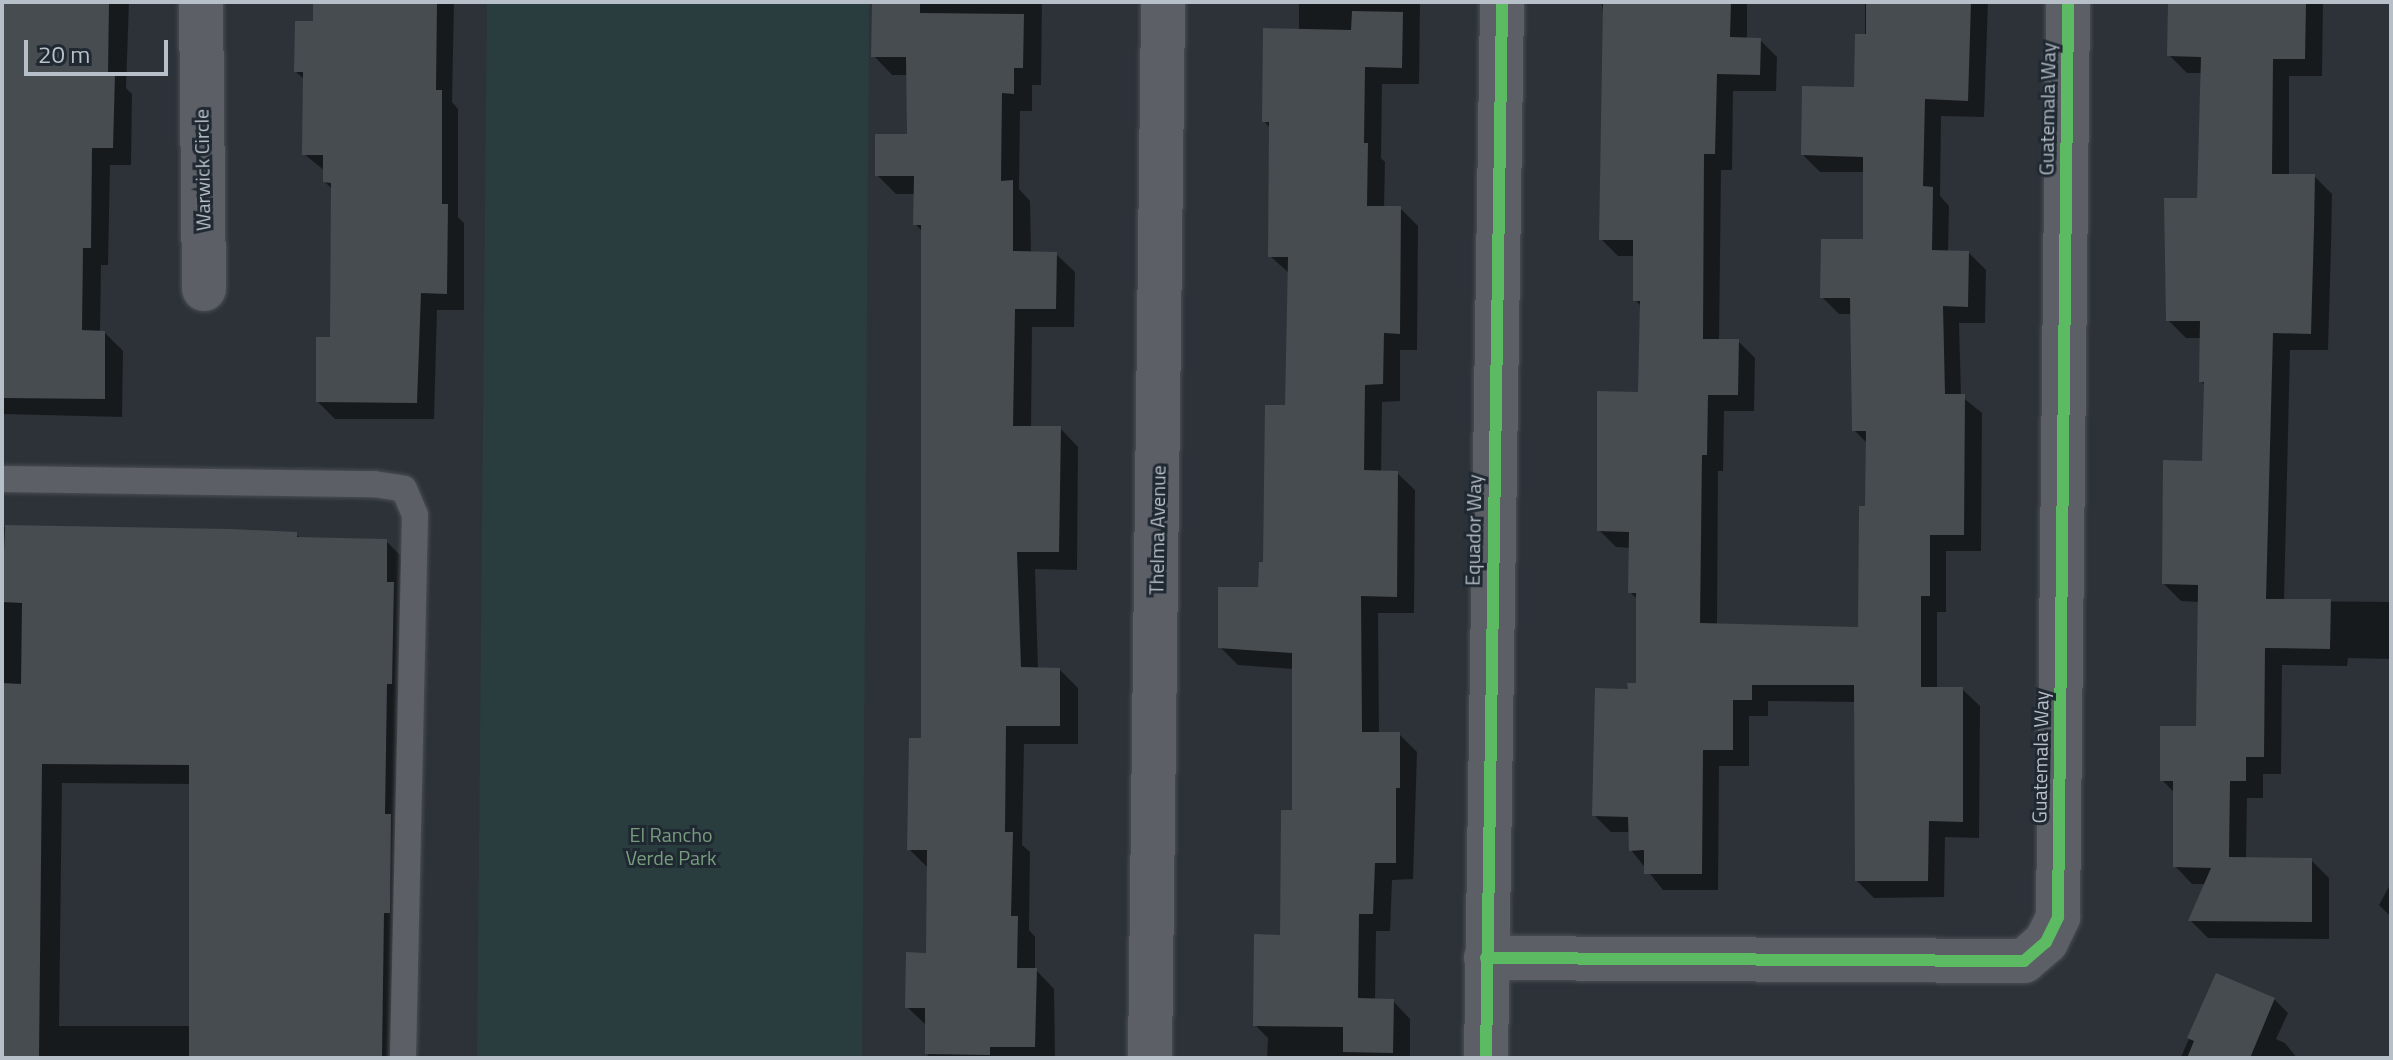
<!DOCTYPE html>
<html>
<head>
<meta charset="utf-8">
<style>
  body { margin:0 }
  #map { position:relative; width:2393px; height:1060px; overflow:hidden; background:#2c3238; font-family:"Titillium Web",sans-serif }
  div>[style] { position:absolute }
  .green>* { inset:0; background:#2a3d3e }
  .shadow>* { inset:0; background:#0007 }
  .building>* { inset:0; background:#474c51 }
  .roads { filter:drop-shadow(0 0 2px #4a4e53) drop-shadow(0 0 2px #4a4e53) }
  .service>* { height:26px; margin:-13px; padding:0 13px; transform-origin:13px; border-radius:13px; background:#5c6066 }
  .minor>* { height:44px; margin:-22px; padding:0 22px; transform-origin:22px; border-radius:22px; background:#5c6066 }
  .tertiary>* { height:44px; margin:-22px; padding:0 22px; transform-origin:22px; border-radius:22px; background:#5c6066 }
  .cycleway>* { height:12px; margin:-6px; padding:0 6px; transform-origin:6px; border-radius:6px; background:#5cba63 }
  span { translate:-50% -50%; white-space:nowrap; text-align:center; line-height:1.15; -webkit-text-stroke:6px #202932; paint-order:stroke }
  .street-label { font-size:20px; color:#b7bfc8 }
  .park-label { font-size:20px; color:#779c7e }
  .frame { position:absolute; inset:0; border:4px solid #b7bfc8; pointer-events:none }
  .scale { position:absolute; left:24px; top:40px; width:144px; height:36px; box-sizing:border-box; border:4px solid #b7bfc8; border-top:0; padding-left:10px; font-size:24px; line-height:28px; white-space:nowrap; color:#b7bfc8; -webkit-text-stroke:6px #202932; paint-order:stroke }
</style>
</head>
<body>
<div id="map">
  <div class="green">
    <i style="clip-path:polygon(487px 2px,869px 2px,862px 1058px,477px 1058px)"></i>
  </div>
  <div class="shadow">
    <i style="clip-path:polygon(2px 2px,129px 2px,126px 88px,132px 94px,131px 165px,110px 165px,108px 265px,101px 265px,100px 332px,104px 332px,123px 351px,122px 417px,2px 414px)"></i>
    <i style="clip-path:polygon(315px 2px,454px 2px,452px 102px,458px 109px,458px 217px,464px 223px,464px 310px,437px 310px,434px 419px,335px 419px,318px 402px,332px 339px,333px 190px,325px 182px,325px 171px,304px 154px,305px 80px,296px 72px,315px 23px)"></i>
    <i style="clip-path:polygon(879px 2px,1042px 2px,1041px 85px,1032px 85px,1032px 111px,1020px 111px,1019px 189px,1030px 201px,1031px 253px,1056px 254px,1075px 272px,1074px 327px,1032px 327px,1031px 428px,1060px 428px,1078px 447px,1077px 570px,1035px 569px,1038px 669px,1060px 670px,1078px 688px,1078px 744px,1024px 744px,1022px 845px,1030px 852px,1029px 930px,1035px 937px,1035px 969px,1054px 989px,1055px 1058px,928px 1058px,927px 1026px,907px 1007px,928px 955px,929px 869px,909px 849px,923px 740px,923px 232px,915px 224px,916px 194px,896px 194px,877px 175px,909px 136px,908px 75px,892px 75px,874px 56px)"></i>
    <i style="clip-path:polygon(1299px 2px,1420px 2px,1419px 84px,1382px 84px,1381px 158px,1385px 162px,1384px 208px,1400px 208px,1418px 226px,1417px 350px,1400px 350px,1400px 401px,1382px 402px,1381px 472px,1397px 473px,1415px 490px,1414px 613px,1378px 613px,1379px 734px,1399px 734px,1417px 752px,1413px 879px,1392px 880px,1390px 931px,1376px 931px,1375px 1001px,1393px 1001px,1410px 1019px,1410px 1058px,1267px 1058px,1268px 1038px,1255px 1025px,1282px 937px,1294px 812px,1294px 669px,1238px 665px,1220px 647px,1260px 589px,1287px 407px,1290px 274px,1270px 256px,1271px 129px,1264px 121px,1299px 31px)"></i>
    <i style="clip-path:polygon(1601px 2px,1747px 2px,1747px 39px,1760px 40px,1777px 57px,1776px 91px,1733px 91px,1732px 170px,1721px 170px,1719px 341px,1738px 341px,1755px 358px,1754px 411px,1724px 411px,1723px 471px,1718px 471px,1717px 625px,1860px 629px,1868px 444px,1854px 430px,1852px 314px,1839px 314px,1822px 297px,1865px 241px,1865px 172px,1820px 172px,1803px 155px,1856px 89px,1865px 36px,1865px 2px,1988px 2px,1984px 117px,1941px 116px,1940px 196px,1949px 206px,1948px 252px,1969px 253px,1986px 270px,1985px 323px,1959px 323px,1961px 396px,1982px 413px,1981px 551px,1946px 551px,1946px 612px,1937px 612px,1937px 689px,1962px 689px,1980px 706px,1979px 838px,1945px 837px,1944px 897px,1874px 898px,1857px 881px,1856px 702px,1768px 701px,1768px 716px,1749px 716px,1749px 766px,1719px 766px,1718px 890px,1663px 890px,1631px 850px,1631px 832px,1611px 832px,1594px 815px,1630px 691px,1638px 685px,1638px 600px,1630px 592px,1631px 548px,1616px 547px,1599px 530px,1640px 394px,1642px 307px,1635px 300px,1635px 256px,1618px 256px,1601px 239px,1604px 15px)"></i>
    <i style="clip-path:polygon(2170px 2px,2345px 2px,2323px 3px,2322px 76px,2289px 76px,2289px 176px,2314px 176px,2332px 194px,2331px 247px,2328px 350px,2290px 350px,2284px 601px,2391px 602px,2391px 659px,2348px 658px,2347px 666px,2282px 665px,2281px 774px,2263px 774px,2263px 798px,2247px 798px,2246px 859px,2311px 860px,2329px 878px,2329px 939px,2208px 938px,2191px 921px,2206px 884px,2192px 884px,2175px 866px,2175px 793px,2162px 780px,2198px 728px,2199px 602px,2181px 601px,2164px 584px,2204px 463px,2206px 386px,2201px 381px,2202px 338px,2186px 338px,2168px 320px,2199px 201px,2203px 73px,2187px 73px,2169px 55px)"></i>
    <i style="clip-path:polygon(evenodd,2px 527px,231px 531px,296px 534px,301px 539px,386px 541px,406px 561px,407px 1058px,2px 1058px,2px 527px,62px 783px,191px 784px,191px 1026px,59px 1026px,62px 783px)"></i>
    <i style="clip-path:polygon(2391px 883px,2391px 917px,2379px 905px)"></i>
    <i style="clip-path:polygon(2217px 975px,2274px 999px,2288px 1013px,2276px 1039px,2285px 1043px,2297px 1058px,2181px 1057px)"></i>
  </div>
  <div class="building">
    <i style="clip-path:polygon(2px 2px,109px 2px,108px 74px,115px 74px,113px 148px,92px 148px,91px 248px,83px 248px,82px 330px,105px 331px,105px 399px,2px 398px)"></i>
    <i style="clip-path:polygon(313px 2px,437px 2px,436px 90px,442px 90px,442px 204px,448px 204px,447px 294px,421px 293px,417px 403px,316px 402px,316px 337px,330px 337px,331px 183px,323px 182px,323px 155px,302px 155px,303px 72px,294px 72px,295px 21px,313px 21px)"></i>
    <i style="clip-path:polygon(872px 2px,920px 2px,920px 13px,1024px 14px,1023px 68px,1014px 68px,1014px 94px,1002px 93px,1001px 181px,1013px 180px,1013px 251px,1057px 252px,1056px 309px,1015px 309px,1013px 426px,1061px 426px,1059px 552px,1017px 552px,1021px 667px,1060px 668px,1060px 726px,1006px 726px,1005px 832px,1013px 832px,1011px 916px,1018px 916px,1017px 968px,1037px 968px,1035px 1047px,990px 1047px,990px 1055px,925px 1054px,925px 1008px,905px 1008px,906px 952px,926px 953px,927px 850px,907px 850px,909px 738px,921px 738px,921px 225px,913px 225px,914px 176px,875px 176px,875px 134px,907px 134px,906px 57px,871px 57px)"></i>
    <i style="clip-path:polygon(1603px 2px,1731px 2px,1730px 37px,1761px 38px,1760px 75px,1717px 74px,1715px 154px,1704px 154px,1703px 339px,1739px 339px,1738px 395px,1708px 395px,1707px 455px,1702px 455px,1700px 623px,1858px 627px,1859px 506px,1865px 506px,1866px 431px,1852px 431px,1850px 298px,1820px 298px,1821px 239px,1863px 239px,1863px 157px,1801px 155px,1802px 86px,1854px 87px,1855px 34px,1866px 34px,1866px 2px,1971px 2px,1968px 101px,1925px 99px,1923px 186px,1933px 187px,1932px 250px,1969px 251px,1968px 307px,1943px 306px,1945px 394px,1965px 394px,1964px 535px,1930px 535px,1930px 596px,1921px 596px,1921px 687px,1963px 687px,1963px 822px,1929px 821px,1928px 881px,1855px 881px,1854px 685px,1752px 685px,1752px 700px,1733px 700px,1733px 750px,1703px 750px,1702px 874px,1644px 874px,1644px 850px,1629px 851px,1628px 817px,1592px 816px,1595px 688px,1628px 689px,1627px 683px,1636px 683px,1636px 593px,1628px 593px,1629px 532px,1597px 531px,1597px 391px,1638px 392px,1640px 301px,1633px 301px,1633px 240px,1599px 240px)"></i>
    <i style="clip-path:polygon(2168px 2px,2306px 4px,2305px 59px,2273px 59px,2272px 174px,2315px 174px,2314px 228px,2311px 334px,2273px 333px,2266px 599px,2331px 599px,2330px 649px,2265px 648px,2264px 757px,2246px 757px,2246px 781px,2230px 781px,2229px 857px,2312px 858px,2312px 922px,2188px 921px,2211px 868px,2173px 867px,2173px 781px,2160px 781px,2160px 726px,2196px 726px,2198px 585px,2162px 584px,2163px 460px,2202px 461px,2204px 382px,2199px 382px,2200px 321px,2166px 321px,2164px 198px,2197px 198px,2201px 57px,2167px 56px)"></i>
    <i style="clip-path:polygon(1352px 11px,1403px 12px,1402px 68px,1365px 67px,1364px 143px,1368px 143px,1367px 206px,1401px 206px,1400px 334px,1384px 333px,1383px 384px,1365px 385px,1364px 470px,1398px 471px,1397px 597px,1361px 596px,1362px 732px,1400px 732px,1400px 788px,1396px 788px,1396px 863px,1375px 863px,1373px 914px,1359px 914px,1358px 998px,1394px 999px,1393px 1053px,1343px 1052px,1343px 1027px,1253px 1026px,1254px 934px,1280px 935px,1281px 810px,1292px 810px,1292px 653px,1218px 648px,1218px 587px,1258px 587px,1259px 562px,1263px 562px,1265px 405px,1285px 405px,1288px 257px,1268px 257px,1269px 122px,1262px 122px,1263px 28px,1351px 30px)"></i>
    <i style="clip-path:polygon(5px 525px,231px 529px,297px 532px,297px 537px,387px 539px,387px 582px,394px 582px,392px 684px,387px 684px,385px 814px,391px 814px,390px 913px,384px 913px,382px 1058px,189px 1058px,189px 765px,42px 764px,39px 1058px,2px 1058px,2px 683px,21px 684px,22px 603px,2px 602px)"></i>
    <i style="clip-path:polygon(2216px 973px,2275px 998px,2250px 1058px,2187px 1058px,2194px 1041px,2187px 1038px)"></i>
  </div>
  <div class="roads">
    <div class="service">
      <i style="left:2px;top:479px;width:372px;rotate:0.8deg"></i>
      <i style="left:374px;top:484px;width:30px;rotate:9deg"></i>
      <i style="left:404px;top:489px;width:28px;rotate:67deg"></i>
      <i style="left:415px;top:515px;width:543px;rotate:91.27deg"></i>
    </div>
    <div class="minor">
      <i style="left:201px;top:2px;width:287px;rotate:89.4deg"></i>
      <i style="left:1486px;top:958px;width:538px;rotate:0.32deg"></i>
      <i style="left:2024px;top:961px;width:29px;rotate:-41deg"></i>
      <i style="left:2046px;top:942px;width:28px;rotate:-64deg"></i>
      <i style="left:2058px;top:917px;width:915px;rotate:-89.37deg"></i>
      <i style="left:1486px;top:1058px;width:1056px;rotate:-89.13deg"></i>
    </div>
    <div class="tertiary">
      <i style="left:1150px;top:1058px;width:1056px;rotate:-89.29deg"></i>
    </div>
  </div>
  <div class="cycleway">
    <i style="left:1486px;top:958px;width:538px;rotate:0.32deg"></i>
    <i style="left:2024px;top:961px;width:29px;rotate:-41deg"></i>
    <i style="left:2046px;top:942px;width:28px;rotate:-64deg"></i>
    <i style="left:2058px;top:917px;width:915px;rotate:-89.37deg"></i>
    <i style="left:1486px;top:1058px;width:1056px;rotate:-89.13deg"></i>
  </div>
  <div class="street-label">
    <span style="left:2047px;top:109px;rotate:-89deg">Guatemala Way</span>
    <span style="left:202px;top:170px;rotate:-91deg">Warwick Circle</span>
    <span style="left:1157px;top:530px;rotate:-89deg">Thelma Avenue</span>
    <span style="left:1473px;top:530px;rotate:-89deg">Equador Way</span>
    <span style="left:2040px;top:757px;rotate:-89deg">Guatemala Way</span>
  </div>
  <div class="park-label">
    <span style="left:671px;top:846px">El Rancho<br>Verde Park</span>
  </div>
  <div class="frame"></div>
  <div class="scale">20 m</div>
</div>
</body>
</html>
